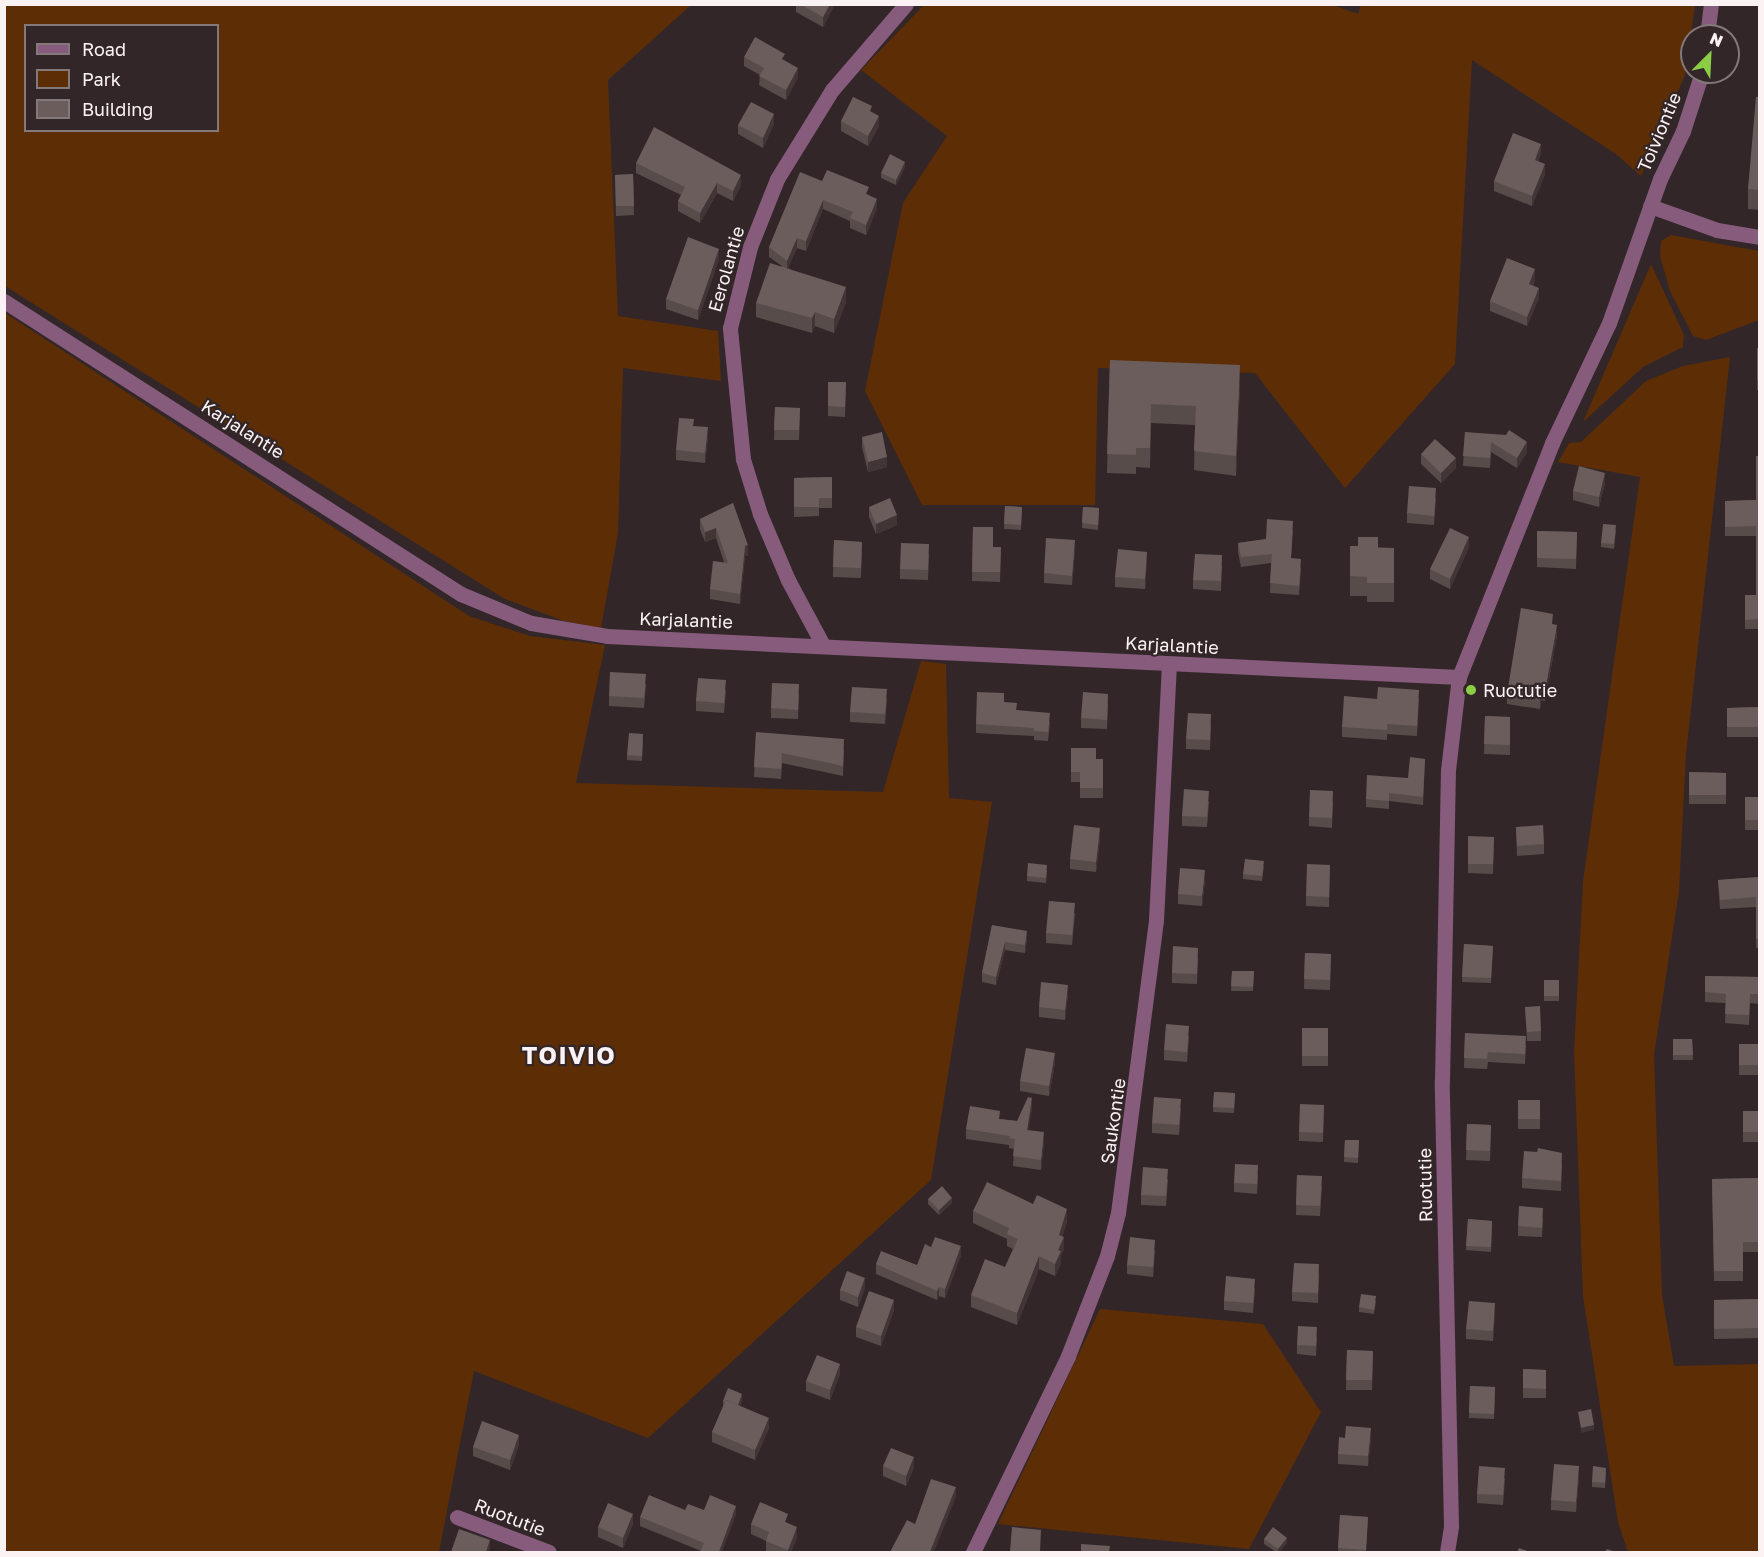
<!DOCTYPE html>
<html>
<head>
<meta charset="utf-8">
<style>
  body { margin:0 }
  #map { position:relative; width:1764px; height:1557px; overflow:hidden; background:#332629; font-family:"Golos Text",sans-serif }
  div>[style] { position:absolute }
  .green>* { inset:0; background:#5d2e05 }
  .minor>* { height:15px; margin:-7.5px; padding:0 7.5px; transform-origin:7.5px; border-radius:7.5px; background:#875b7b }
  .tertiary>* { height:15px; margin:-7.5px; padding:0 7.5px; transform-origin:7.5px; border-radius:7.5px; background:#875b7b }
  .wall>* { inset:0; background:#584c4a }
  .shaded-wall>* { inset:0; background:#423535 }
  .building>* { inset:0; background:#6a5d5c }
  .dots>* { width:16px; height:16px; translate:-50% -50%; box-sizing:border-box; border:3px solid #332629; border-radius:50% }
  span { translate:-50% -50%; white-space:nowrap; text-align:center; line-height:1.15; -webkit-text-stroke:4.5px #332629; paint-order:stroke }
  .street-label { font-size:18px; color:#faf2f3 }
  .poi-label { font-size:18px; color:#faf2f3 }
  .left { translate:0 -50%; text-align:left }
  .district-label { font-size:24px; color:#faf2f3; font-weight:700; letter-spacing:1.5px }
  .frame { position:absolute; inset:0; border:6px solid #faf2f3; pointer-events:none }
  .legend { position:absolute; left:24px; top:24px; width:195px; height:108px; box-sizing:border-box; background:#332629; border:2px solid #83787a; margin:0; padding:8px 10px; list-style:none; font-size:18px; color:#faf2f3 }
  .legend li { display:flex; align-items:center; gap:12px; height:30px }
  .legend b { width:30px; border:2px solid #83787a }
  .north { position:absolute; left:1680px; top:24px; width:60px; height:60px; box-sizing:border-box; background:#332629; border:2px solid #83787a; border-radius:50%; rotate:24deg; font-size:16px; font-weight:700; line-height:24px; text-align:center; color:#faf2f3 }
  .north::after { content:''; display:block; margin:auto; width:21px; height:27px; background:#8bce46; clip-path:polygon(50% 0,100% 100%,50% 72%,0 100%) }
</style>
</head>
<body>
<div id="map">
  <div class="green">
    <i style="clip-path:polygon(1330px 4px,1358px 14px,1361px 4px,1695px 5px,1685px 75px,1641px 176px,1616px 154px,1472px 60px,1455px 364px,1345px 488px,1255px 373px,1098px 368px,1095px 505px,922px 505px,865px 391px,903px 203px,947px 136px,861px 70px,924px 5px)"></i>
    <i style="clip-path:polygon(evenodd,4px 5px,691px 5px,608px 80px,618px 316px,718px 331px,721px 381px,623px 368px,618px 533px,601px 628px,564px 621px,505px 599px,5px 286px,4px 5px,26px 26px,218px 26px,218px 130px,26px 130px,26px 26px)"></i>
    <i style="clip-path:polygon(1671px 235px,1759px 251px,1759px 320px,1706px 340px,1693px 336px,1670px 291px,1660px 256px,1661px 241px)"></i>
    <i style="clip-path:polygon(1651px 264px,1684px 335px,1683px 347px,1643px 367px,1583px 422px)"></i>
    <i style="clip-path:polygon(5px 313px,469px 616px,530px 636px,605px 645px,576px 783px,883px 792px,921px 661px,946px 664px,949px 798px,992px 802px,931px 1180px,648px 1438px,474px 1371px,439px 1552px,5px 1552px)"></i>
    <i style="clip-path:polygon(1730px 357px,1686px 754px,1679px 891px,1654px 1055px,1662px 1295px,1674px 1366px,1759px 1364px,1759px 1552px,1628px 1552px,1618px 1522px,1583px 1296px,1574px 1052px,1583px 882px,1640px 477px,1558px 462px,1569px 443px,1581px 442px,1646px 381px,1683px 366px)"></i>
    <i style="clip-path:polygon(1100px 1309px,1263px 1324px,1321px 1412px,1249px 1549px,998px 1524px)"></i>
  </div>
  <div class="minor">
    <i style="left:1650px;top:206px;width:71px;rotate:19.7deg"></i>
    <i style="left:1717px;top:230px;width:44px;rotate:9.2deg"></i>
    <i style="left:4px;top:301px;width:543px;rotate:32.67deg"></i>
    <i style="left:461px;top:594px;width:76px;rotate:22.5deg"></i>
    <i style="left:531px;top:623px;width:77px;rotate:9.7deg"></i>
    <i style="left:607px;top:636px;width:853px;rotate:2.76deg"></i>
    <i style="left:823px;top:645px;width:74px;rotate:-118.3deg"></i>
    <i style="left:788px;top:580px;width:72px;rotate:-113deg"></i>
    <i style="left:760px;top:514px;width:58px;rotate:-107.2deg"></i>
    <i style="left:743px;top:459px;width:132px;rotate:-95.7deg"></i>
    <i style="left:730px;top:328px;width:83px;rotate:-76.1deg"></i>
    <i style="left:750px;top:247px;width:73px;rotate:-68.3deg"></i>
    <i style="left:777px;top:179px;width:105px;rotate:-58.3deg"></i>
    <i style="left:832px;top:90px;width:113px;rotate:-49.3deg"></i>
    <i style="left:457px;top:1517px;width:98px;rotate:20.8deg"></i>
    <i style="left:973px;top:1552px;width:218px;rotate:-64.1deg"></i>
    <i style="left:1068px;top:1356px;width:107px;rotate:-68.7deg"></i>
    <i style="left:1107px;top:1256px;width:44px;rotate:-75.7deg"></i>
    <i style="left:1118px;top:1213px;width:295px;rotate:-82.6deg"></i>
    <i style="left:1156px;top:920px;width:255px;rotate:-87.1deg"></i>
  </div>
  <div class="tertiary">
    <i style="left:1707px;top:36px;width:32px;rotate:-83deg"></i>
    <i style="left:1447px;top:1552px;width:26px;rotate:-81deg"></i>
    <i style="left:1451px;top:1526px;width:445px;rotate:-91.2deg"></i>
    <i style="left:1442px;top:1081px;width:311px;rotate:-88.9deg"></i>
    <i style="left:1448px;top:770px;width:94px;rotate:-83.3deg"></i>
    <i style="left:1459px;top:677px;width:252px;rotate:-68.3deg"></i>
    <i style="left:1552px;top:443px;width:133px;rotate:-64.6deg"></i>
    <i style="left:1609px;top:323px;width:153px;rotate:-70.5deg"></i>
    <i style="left:1660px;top:179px;width:53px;rotate:-64.4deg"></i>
    <i style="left:1683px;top:131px;width:62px;rotate:-72.1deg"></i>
  </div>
  <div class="wall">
    <i style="clip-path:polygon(796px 4px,835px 4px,823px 27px,796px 12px)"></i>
    <i style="clip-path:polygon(744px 57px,798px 77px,786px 100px,759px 85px,760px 75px,744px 66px)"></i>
    <i style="clip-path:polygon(1760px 97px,1760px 210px,1748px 209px,1748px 189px)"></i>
    <i style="clip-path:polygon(872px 113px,879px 126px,868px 146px,841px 131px,841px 121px)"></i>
    <i style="clip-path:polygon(774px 124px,763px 148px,738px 134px,738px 125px)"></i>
    <i style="clip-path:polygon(1541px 154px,1538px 161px,1545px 174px,1532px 206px,1494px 191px,1494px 181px)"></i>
    <i style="clip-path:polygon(636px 163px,741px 185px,733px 201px,717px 193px,700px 223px,678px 211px,678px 201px,681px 195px,636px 173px)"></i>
    <i style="clip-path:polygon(905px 167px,896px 185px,881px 178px,881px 173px)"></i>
    <i style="clip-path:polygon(633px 174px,634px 215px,616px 216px,615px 175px)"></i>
    <i style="clip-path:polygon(822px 181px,869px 195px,877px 208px,866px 235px,850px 228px,850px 221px,823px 209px,806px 251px,797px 248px,788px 268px,846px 302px,834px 333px,815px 326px,812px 333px,756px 317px,756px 303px,782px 266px,769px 257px,769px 247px)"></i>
    <i style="clip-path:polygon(719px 259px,698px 320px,666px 309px,666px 299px)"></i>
    <i style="clip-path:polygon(1535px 279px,1533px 286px,1539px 298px,1527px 326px,1490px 311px,1490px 301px)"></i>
    <i style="clip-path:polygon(1757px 348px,1760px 348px,1760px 390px,1757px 390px)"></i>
    <i style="clip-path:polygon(1110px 360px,1240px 384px,1236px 476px,1194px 470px,1195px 425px,1151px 423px,1150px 468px,1136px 467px,1136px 474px,1107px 473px)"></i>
    <i style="clip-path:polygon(828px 382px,846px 382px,845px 417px,828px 416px)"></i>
    <i style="clip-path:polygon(775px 407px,800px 408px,799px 440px,774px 440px)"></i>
    <i style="clip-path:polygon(1465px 432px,1527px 452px,1517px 468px,1491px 452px,1490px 468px,1463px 466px)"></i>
    <i style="clip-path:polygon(708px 437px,705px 463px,676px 460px,676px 450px)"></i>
    <i style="clip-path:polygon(862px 437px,887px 467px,868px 472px,862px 447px)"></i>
    <i style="clip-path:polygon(1421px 454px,1456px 468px,1441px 483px,1421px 464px)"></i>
    <i style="clip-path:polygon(1760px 456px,1760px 629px,1745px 629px,1745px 595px,1756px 595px,1756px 536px,1725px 536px,1725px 501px,1756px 500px)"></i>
    <i style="clip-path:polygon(832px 477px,832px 508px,819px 508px,819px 516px,794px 517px,794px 478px)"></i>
    <i style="clip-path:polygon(1605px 483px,1599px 507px,1573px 500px,1573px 491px)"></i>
    <i style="clip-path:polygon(1436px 498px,1434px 525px,1407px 523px,1407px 513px)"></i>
    <i style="clip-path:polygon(733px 503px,748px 555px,745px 556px,740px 604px,710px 599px,710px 589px,724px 562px,716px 538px,705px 542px,700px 529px,700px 519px)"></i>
    <i style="clip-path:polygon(1005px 506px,1022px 507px,1021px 530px,1004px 529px)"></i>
    <i style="clip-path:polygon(869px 507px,897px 525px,876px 534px,869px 517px)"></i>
    <i style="clip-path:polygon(1083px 507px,1099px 508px,1098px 530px,1082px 528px)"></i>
    <i style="clip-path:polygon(973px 527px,993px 547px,1001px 547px,1000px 582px,972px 581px)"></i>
    <i style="clip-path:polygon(1293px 530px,1291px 558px,1301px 568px,1299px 595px,1270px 593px,1271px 563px,1241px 567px,1238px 552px,1238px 543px,1266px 539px)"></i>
    <i style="clip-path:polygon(1616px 530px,1614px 549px,1601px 547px,1601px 543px)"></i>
    <i style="clip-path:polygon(1537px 531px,1577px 532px,1576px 569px,1537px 567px)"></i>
    <i style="clip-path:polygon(834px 540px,862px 542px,861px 578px,833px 577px)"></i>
    <i style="clip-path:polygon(1350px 546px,1394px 548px,1394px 602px,1367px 602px,1367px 596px,1350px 596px)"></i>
    <i style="clip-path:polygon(1469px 547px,1450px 589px,1430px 579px,1430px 569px)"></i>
    <i style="clip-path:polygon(1075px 550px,1072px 585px,1044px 583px,1044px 573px)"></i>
    <i style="clip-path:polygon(929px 554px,928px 580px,900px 579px,900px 569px)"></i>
    <i style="clip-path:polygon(1147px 561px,1145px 589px,1115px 587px,1115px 577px)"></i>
    <i style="clip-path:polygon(1222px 565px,1221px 591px,1193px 589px,1193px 580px)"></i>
    <i style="clip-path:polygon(1553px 624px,1557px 635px,1545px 701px,1541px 700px,1540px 709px,1507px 704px,1507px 694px)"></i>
    <i style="clip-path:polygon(646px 684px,644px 708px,609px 706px,609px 696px)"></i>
    <i style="clip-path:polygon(726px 690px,724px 713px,696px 711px,696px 701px)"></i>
    <i style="clip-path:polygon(799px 694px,798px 719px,771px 718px,771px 708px)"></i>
    <i style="clip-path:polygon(887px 698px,885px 724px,850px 722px,850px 712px)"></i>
    <i style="clip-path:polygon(1377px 699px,1419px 699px,1417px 736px,1387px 734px,1387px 740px,1342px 737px,1342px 727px)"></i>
    <i style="clip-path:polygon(1004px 702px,1017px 710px,1050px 722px,1048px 741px,1034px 740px,1034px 736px,976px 733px,976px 724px)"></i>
    <i style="clip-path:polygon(1108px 703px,1107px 729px,1081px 728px,1081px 718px)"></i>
    <i style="clip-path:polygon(1760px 707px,1760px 737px,1727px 737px,1727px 708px)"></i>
    <i style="clip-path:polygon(1485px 716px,1510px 717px,1510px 755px,1484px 754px)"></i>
    <i style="clip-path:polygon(1211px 724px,1210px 750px,1186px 749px,1186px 739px)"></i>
    <i style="clip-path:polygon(756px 732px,844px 749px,843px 776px,782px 763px,781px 779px,754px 777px)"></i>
    <i style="clip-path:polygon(643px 739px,642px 761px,627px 760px,627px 755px)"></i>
    <i style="clip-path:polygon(1071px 748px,1096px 759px,1103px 759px,1103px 798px,1080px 798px,1080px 782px,1071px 782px)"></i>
    <i style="clip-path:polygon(1425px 759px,1423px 805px,1389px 801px,1389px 809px,1366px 807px,1366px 799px,1408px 778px)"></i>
    <i style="clip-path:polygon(1689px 772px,1726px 773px,1726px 804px,1689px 804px)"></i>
    <i style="clip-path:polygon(1745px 797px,1760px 797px,1760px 948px,1756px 948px,1756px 907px,1720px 909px,1718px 880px,1759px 877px,1759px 830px,1745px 830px)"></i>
    <i style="clip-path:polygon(1209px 801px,1207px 827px,1182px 826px,1182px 816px)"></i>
    <i style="clip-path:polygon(1333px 801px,1332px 828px,1309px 826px,1309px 817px)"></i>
    <i style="clip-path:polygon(1516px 827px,1544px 844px,1544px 854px,1517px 856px)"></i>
    <i style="clip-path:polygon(1494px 837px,1493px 874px,1468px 873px,1468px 864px)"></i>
    <i style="clip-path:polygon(1100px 838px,1096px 872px,1070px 869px,1070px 859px)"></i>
    <i style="clip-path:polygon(1330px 865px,1329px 907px,1306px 906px,1306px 896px)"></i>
    <i style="clip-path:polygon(1264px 866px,1262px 881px,1243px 879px,1243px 874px)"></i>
    <i style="clip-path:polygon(1047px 870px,1046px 883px,1027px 881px,1027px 876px)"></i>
    <i style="clip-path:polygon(1205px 880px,1202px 906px,1178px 904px,1178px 894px)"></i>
    <i style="clip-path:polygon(1075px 913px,1072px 945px,1046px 943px,1046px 933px)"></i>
    <i style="clip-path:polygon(992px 925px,1027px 939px,1025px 953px,1005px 950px,996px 985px,982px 982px,982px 973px)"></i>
    <i style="clip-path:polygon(1464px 944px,1493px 946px,1491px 983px,1462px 982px)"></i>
    <i style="clip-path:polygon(1305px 953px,1331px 954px,1330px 990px,1304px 989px)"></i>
    <i style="clip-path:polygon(1198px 957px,1197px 984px,1172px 983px,1172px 973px)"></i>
    <i style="clip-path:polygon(1232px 971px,1254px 971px,1253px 991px,1231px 991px)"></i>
    <i style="clip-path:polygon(1705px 976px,1760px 977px,1760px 1004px,1750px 1003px,1749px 1025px,1725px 1023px,1726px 1003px,1705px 1002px)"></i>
    <i style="clip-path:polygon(1544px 980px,1559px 980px,1559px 1001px,1544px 1001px)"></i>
    <i style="clip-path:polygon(1068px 994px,1065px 1020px,1039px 1017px,1039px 1007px)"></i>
    <i style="clip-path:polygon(1525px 1007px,1541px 1031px,1541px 1041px,1527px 1041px)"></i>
    <i style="clip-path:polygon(1302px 1028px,1328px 1028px,1328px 1066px,1302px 1066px)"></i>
    <i style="clip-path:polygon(1465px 1033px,1526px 1045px,1525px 1064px,1488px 1062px,1487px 1069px,1464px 1068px)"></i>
    <i style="clip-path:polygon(1189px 1036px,1187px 1062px,1164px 1060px,1164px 1050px)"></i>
    <i style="clip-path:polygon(1673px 1039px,1692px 1039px,1693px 1060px,1673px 1060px)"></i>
    <i style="clip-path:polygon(1739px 1044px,1760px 1044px,1760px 1075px,1739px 1075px)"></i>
    <i style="clip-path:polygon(1055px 1063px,1049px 1096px,1020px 1091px,1020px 1081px)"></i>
    <i style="clip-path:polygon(1214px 1092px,1235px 1093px,1234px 1113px,1213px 1112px)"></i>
    <i style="clip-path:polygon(1518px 1100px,1540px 1100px,1540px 1129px,1518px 1129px)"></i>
    <i style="clip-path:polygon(1324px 1105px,1323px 1142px,1299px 1141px,1299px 1132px)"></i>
    <i style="clip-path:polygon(1032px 1108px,1028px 1130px,1044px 1142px,1041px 1170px,1013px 1166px,1014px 1149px,1009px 1148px,1009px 1145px,966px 1139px,966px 1129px,1000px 1119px,1017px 1121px)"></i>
    <i style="clip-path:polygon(1181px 1108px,1179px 1135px,1152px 1133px,1152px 1123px)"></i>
    <i style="clip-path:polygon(1743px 1111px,1760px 1111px,1760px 1142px,1743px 1142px)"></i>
    <i style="clip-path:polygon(1467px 1124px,1491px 1125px,1490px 1161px,1466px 1160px)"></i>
    <i style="clip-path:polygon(1345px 1140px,1359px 1140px,1358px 1163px,1344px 1162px)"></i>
    <i style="clip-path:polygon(1562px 1163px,1561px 1191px,1522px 1188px,1522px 1178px)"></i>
    <i style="clip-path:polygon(1258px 1175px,1257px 1194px,1234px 1192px,1234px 1183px)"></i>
    <i style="clip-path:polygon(1297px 1175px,1322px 1186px,1320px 1216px,1296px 1215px)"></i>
    <i style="clip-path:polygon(1760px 1178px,1760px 1252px,1743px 1252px,1743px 1281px,1714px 1281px,1712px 1179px)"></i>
    <i style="clip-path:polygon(1168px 1179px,1166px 1206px,1141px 1205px,1141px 1195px)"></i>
    <i style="clip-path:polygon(928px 1199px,952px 1203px,939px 1215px,928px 1204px)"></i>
    <i style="clip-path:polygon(973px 1211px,1067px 1221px,1062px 1237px,1064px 1249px,1061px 1255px,1061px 1263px,1055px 1276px,1039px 1269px,1017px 1325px,971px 1307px,971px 1295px,1005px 1267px,1013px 1249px,1007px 1246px,1007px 1239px,973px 1223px)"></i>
    <i style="clip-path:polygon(1543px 1218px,1542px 1237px,1518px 1236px,1518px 1226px)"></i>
    <i style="clip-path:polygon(1468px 1219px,1492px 1221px,1491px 1252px,1466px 1250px)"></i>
    <i style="clip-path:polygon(931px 1247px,961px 1255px,945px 1298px,939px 1296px,937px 1300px,876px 1274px,876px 1264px,917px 1265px)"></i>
    <i style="clip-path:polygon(1155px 1250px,1153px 1277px,1127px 1274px,1127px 1265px)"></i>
    <i style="clip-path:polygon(1319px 1274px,1318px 1303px,1292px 1301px,1292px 1292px)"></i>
    <i style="clip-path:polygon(865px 1288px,858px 1307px,840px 1300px,840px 1290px)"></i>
    <i style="clip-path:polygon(1255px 1288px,1253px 1313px,1224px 1310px,1224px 1301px)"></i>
    <i style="clip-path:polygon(1760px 1299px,1760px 1338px,1714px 1339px,1714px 1300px)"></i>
    <i style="clip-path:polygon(1376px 1301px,1374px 1314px,1359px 1312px,1359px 1307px)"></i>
    <i style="clip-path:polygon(894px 1310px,881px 1346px,856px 1337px,856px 1327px)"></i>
    <i style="clip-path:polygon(1495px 1313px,1493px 1341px,1466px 1339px,1466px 1329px)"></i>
    <i style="clip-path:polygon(1317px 1337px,1316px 1356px,1297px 1354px,1297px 1345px)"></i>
    <i style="clip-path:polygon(1347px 1350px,1373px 1351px,1372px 1390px,1346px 1390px)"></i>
    <i style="clip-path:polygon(1523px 1369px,1546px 1370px,1546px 1398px,1523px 1398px)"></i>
    <i style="clip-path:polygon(840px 1374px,830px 1400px,806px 1391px,806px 1381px)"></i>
    <i style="clip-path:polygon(1470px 1386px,1495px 1387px,1494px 1419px,1469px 1418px)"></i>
    <i style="clip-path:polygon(742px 1399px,740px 1406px,769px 1428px,755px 1460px,712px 1442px,712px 1432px,723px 1406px,723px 1401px)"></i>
    <i style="clip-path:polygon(1345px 1438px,1371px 1438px,1368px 1466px,1338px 1464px,1338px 1454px)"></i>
    <i style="clip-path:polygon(519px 1445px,510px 1470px,473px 1456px,473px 1447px)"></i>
    <i style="clip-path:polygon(883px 1466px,914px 1467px,906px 1486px,883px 1476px)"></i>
    <i style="clip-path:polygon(1606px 1472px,1605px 1488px,1592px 1487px,1592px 1482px)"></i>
    <i style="clip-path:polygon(1579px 1476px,1576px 1512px,1551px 1510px,1551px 1500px)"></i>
    <i style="clip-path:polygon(1505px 1478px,1503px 1505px,1477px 1503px,1477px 1494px)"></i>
    <i style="clip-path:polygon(704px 1510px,736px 1515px,701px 1551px,640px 1526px,640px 1517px)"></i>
    <i style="clip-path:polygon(1340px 1515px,1368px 1517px,1366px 1552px,1338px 1552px)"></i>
    <i style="clip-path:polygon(788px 1523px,797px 1537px,791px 1552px,769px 1552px,766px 1551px,766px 1541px,751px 1534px,751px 1524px)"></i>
    <i style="clip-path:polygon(633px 1524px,623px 1548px,598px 1537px,598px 1527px)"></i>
    <i style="clip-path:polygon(1264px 1539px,1287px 1543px,1279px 1552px,1276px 1552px,1264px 1544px)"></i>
  </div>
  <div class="shaded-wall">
    <i style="clip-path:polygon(830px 4px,835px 4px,823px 27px,823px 17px)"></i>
    <i style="clip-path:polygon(798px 68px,798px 77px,786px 100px,786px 90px)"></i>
    <i style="clip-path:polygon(774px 114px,774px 124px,763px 148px,763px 138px)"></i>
    <i style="clip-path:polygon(879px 116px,879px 126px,868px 146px,868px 136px)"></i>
    <i style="clip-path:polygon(1541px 144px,1541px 154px,1535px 170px,1535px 160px)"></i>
    <i style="clip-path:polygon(905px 162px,905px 167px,896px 185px,896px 180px)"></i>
    <i style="clip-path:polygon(1545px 164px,1545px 174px,1532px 206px,1532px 196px)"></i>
    <i style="clip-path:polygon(741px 175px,741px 185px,733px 201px,733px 191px)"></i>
    <i style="clip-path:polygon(717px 183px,717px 193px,700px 223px,700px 213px)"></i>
    <i style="clip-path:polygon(877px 199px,877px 208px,866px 235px,866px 225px)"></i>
    <i style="clip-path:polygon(823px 200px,823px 209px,806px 251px,806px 241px)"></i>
    <i style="clip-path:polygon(797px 238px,797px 248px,787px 271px,787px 261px)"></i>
    <i style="clip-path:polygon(719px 249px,719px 259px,698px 320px,698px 310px)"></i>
    <i style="clip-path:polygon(1535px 269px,1535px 279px,1529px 294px,1529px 284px)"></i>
    <i style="clip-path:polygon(846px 287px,846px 302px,834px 333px,834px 319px)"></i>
    <i style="clip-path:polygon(1539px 288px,1539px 298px,1527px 326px,1527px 317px)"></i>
    <i style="clip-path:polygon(815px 312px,815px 326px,812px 333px,812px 318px)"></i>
    <i style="clip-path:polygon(1240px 365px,1240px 384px,1236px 476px,1236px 456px)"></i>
    <i style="clip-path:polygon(1151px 404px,1151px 423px,1150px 468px,1150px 448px)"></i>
    <i style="clip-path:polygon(708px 427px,708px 437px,705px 463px,705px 453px)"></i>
    <i style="clip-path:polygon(1527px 442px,1527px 452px,1517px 468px,1517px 458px)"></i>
    <i style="clip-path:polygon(887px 457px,887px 467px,868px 472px,868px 462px)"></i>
    <i style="clip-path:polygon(1456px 458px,1456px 468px,1441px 483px,1441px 473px)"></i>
    <i style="clip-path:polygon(1605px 473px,1605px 483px,1599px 507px,1599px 497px)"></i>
    <i style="clip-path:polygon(897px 515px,897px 525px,876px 534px,876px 524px)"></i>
    <i style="clip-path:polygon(716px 528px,716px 538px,705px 542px,705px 532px)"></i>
    <i style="clip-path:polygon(1469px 537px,1469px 547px,1450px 589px,1450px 579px)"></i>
    <i style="clip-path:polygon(1075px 540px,1075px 550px,1072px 585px,1072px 576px)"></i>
    <i style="clip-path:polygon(748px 545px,748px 555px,745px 556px,740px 604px,740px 594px,745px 546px)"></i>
    <i style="clip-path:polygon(1147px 552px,1147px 561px,1145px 589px,1145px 579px)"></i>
    <i style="clip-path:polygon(1557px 625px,1557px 635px,1545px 701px,1545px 691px)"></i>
    <i style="clip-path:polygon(1541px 690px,1541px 700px,1540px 709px,1540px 700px)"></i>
    <i style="clip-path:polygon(1100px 828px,1100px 838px,1096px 872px,1096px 862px)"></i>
    <i style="clip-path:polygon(1205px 870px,1205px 880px,1202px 906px,1202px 896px)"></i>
    <i style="clip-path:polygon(1027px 931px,1027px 939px,1025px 953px,1025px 945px)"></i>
    <i style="clip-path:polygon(1005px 942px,1005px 950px,996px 985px,996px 977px)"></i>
    <i style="clip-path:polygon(1068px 985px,1068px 994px,1065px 1020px,1065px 1010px)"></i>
    <i style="clip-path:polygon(1055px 1053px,1055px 1063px,1049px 1096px,1049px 1086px)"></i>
    <i style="clip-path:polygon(1032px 1098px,1032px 1108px,1027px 1140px,1027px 1130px)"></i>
    <i style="clip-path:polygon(1044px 1132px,1044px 1142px,1041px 1170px,1041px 1160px)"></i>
    <i style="clip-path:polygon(952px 1198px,952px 1203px,939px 1215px,939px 1210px)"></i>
    <i style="clip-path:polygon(1067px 1209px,1067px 1221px,1059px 1247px,1059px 1235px)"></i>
    <i style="clip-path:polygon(1064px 1237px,1064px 1249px,1061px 1255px,1061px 1263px,1055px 1276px,1055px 1264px,1058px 1250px)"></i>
    <i style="clip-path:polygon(961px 1246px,961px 1255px,945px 1298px,945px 1289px)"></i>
    <i style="clip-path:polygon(1039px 1256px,1039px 1269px,1017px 1325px,1017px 1313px)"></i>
    <i style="clip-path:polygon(865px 1278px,865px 1288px,858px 1307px,858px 1297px)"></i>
    <i style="clip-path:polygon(939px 1287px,939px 1296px,937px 1300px,937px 1291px)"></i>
    <i style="clip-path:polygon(894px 1300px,894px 1310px,881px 1346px,881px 1336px)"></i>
    <i style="clip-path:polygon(1495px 1303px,1495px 1313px,1493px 1341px,1493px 1331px)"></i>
    <i style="clip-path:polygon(840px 1364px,840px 1374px,830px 1400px,830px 1390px)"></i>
    <i style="clip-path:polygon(742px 1394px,742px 1399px,737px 1412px,737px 1407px)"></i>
    <i style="clip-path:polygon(769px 1418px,769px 1428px,755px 1460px,755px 1450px)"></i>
    <i style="clip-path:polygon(1594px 1425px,1594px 1430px,1581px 1433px,1581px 1428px)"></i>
    <i style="clip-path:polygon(1371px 1428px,1371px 1438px,1368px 1466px,1368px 1456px)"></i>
    <i style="clip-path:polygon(519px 1435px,519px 1445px,510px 1470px,510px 1460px)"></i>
    <i style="clip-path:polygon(914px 1457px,914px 1467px,906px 1486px,906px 1476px)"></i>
    <i style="clip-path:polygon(1579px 1466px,1579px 1476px,1576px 1512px,1576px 1502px)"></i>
    <i style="clip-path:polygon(956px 1487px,956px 1497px,934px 1552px,930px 1552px)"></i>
    <i style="clip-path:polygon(736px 1506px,736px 1515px,722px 1552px,719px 1552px)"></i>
    <i style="clip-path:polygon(633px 1514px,633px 1524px,623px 1548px,623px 1538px)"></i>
    <i style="clip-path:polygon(797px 1527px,797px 1537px,791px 1552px,788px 1552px,788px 1550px)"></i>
    <i style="clip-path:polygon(1287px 1538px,1287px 1543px,1279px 1552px,1278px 1552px,1278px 1549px)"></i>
    <i style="clip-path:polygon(490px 1540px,490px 1549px,489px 1552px,486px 1552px)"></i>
  </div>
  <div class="building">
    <i style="clip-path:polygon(800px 4px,830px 4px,823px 17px)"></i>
    <i style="clip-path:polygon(755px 37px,785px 54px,782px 59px,798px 68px,786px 90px,759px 76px,764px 68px,744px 57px)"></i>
    <i style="clip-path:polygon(853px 97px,872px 106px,870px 111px,879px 116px,868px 136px,841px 121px)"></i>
    <i style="clip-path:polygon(1756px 97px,1760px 97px,1760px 190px,1748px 189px)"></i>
    <i style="clip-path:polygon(751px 102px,774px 114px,763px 138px,738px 125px)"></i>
    <i style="clip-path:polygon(654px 127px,741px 175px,733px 191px,717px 183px,700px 213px,678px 201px,685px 187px,636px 163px)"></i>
    <i style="clip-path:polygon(1513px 133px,1541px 144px,1535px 160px,1545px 164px,1532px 196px,1494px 181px)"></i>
    <i style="clip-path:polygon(890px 154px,905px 162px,896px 180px,881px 173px)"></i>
    <i style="clip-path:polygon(827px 170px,869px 187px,866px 194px,877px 199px,866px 225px,850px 218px,853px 212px,823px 200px,806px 241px,797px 238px,787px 261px,769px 247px,800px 172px,822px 181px)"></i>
    <i style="clip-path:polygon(633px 174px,634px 206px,616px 206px,615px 175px)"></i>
    <i style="clip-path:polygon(688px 237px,719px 249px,698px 310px,666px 299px)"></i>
    <i style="clip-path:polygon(1507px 258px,1535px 269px,1529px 284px,1539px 288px,1527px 317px,1490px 301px)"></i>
    <i style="clip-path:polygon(770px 263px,846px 287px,834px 319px,815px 312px,812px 318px,756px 303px)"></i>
    <i style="clip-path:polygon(1757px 348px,1760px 348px,1760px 380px,1757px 380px)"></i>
    <i style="clip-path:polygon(1110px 360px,1240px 365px,1236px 456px,1194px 451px,1196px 406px,1151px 404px,1150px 448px,1136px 448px,1136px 455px,1107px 454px)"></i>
    <i style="clip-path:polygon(828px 382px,846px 382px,845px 407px,828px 406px)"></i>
    <i style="clip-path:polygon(775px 407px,800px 408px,799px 430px,774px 430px)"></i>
    <i style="clip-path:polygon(679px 418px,694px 419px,693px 426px,708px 427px,705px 453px,676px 450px)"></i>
    <i style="clip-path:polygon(1509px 430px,1527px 442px,1517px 458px,1491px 442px,1490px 458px,1463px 456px,1465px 432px,1506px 435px)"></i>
    <i style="clip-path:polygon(882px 432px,887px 457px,868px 462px,862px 437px)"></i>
    <i style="clip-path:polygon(1435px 439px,1456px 458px,1441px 473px,1421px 454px)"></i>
    <i style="clip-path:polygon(1756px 456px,1760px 456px,1760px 619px,1745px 620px,1745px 595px,1756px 595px,1756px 526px,1725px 527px,1725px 501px,1756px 500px)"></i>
    <i style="clip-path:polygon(1579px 466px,1605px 473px,1599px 497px,1573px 491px)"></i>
    <i style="clip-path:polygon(832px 477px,832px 498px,819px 498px,819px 507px,794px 507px,794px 478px)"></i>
    <i style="clip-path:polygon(1409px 486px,1436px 488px,1434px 516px,1407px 513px)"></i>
    <i style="clip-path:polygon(890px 498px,897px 515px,876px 524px,869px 507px)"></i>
    <i style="clip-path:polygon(733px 503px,748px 545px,745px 546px,740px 594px,710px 589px,713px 561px,728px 563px,716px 528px,705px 532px,700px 519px)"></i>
    <i style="clip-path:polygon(1005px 506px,1022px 507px,1021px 525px,1004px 524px)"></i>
    <i style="clip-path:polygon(1083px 507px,1099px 508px,1098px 525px,1082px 523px)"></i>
    <i style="clip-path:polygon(1267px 519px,1293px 521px,1291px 558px,1301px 559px,1299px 586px,1270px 583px,1272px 554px,1241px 557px,1238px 543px,1266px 539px)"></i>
    <i style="clip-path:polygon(1603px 524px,1616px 525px,1614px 544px,1601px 543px)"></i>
    <i style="clip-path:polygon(973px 527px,993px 527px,993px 547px,1001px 547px,1000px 572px,972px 572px)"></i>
    <i style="clip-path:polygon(1450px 528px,1469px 537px,1450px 579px,1430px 569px)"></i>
    <i style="clip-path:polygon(1537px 531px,1577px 532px,1576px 559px,1537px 558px)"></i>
    <i style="clip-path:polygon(1358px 537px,1378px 537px,1378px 548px,1394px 548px,1394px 583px,1367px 583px,1367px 577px,1350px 576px,1350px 546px,1358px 546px)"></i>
    <i style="clip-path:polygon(1046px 538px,1075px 540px,1072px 576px,1044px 573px)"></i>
    <i style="clip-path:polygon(834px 540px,862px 542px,861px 568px,833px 567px)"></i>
    <i style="clip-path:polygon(901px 543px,929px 544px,928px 570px,900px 569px)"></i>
    <i style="clip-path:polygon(1118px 549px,1147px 552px,1145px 579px,1115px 577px)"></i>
    <i style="clip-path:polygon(1195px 554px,1222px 555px,1221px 581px,1193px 580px)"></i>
    <i style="clip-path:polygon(1521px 608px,1553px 614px,1552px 624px,1557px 625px,1545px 691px,1541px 690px,1540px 700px,1507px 694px)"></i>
    <i style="clip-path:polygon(610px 672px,646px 674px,644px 698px,609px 696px)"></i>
    <i style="clip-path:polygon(698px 678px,726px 680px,724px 703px,696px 701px)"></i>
    <i style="clip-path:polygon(772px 683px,799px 684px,798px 710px,771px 708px)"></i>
    <i style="clip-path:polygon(852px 687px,887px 689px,885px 714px,850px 712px)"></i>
    <i style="clip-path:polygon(1378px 687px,1419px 690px,1417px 726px,1387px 724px,1387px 730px,1342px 727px,1344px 696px,1377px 699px)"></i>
    <i style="clip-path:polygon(977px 692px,1004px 693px,1004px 702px,1017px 703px,1016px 710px,1050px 713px,1048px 732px,1034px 731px,1034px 728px,976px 724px)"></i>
    <i style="clip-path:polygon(1083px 692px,1108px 694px,1107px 720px,1081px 718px)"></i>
    <i style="clip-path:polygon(1760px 707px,1760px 727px,1727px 727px,1727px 708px)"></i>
    <i style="clip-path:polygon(1188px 713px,1211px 714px,1210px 740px,1186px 739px)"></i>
    <i style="clip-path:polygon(1485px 716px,1510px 717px,1510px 745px,1484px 744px)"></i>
    <i style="clip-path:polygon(756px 732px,844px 739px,843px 766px,782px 753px,781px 769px,754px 767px)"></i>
    <i style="clip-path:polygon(629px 733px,643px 734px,642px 756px,627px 755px)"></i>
    <i style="clip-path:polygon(1071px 748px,1096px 748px,1096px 759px,1103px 759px,1103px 788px,1080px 788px,1080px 772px,1071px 772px)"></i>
    <i style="clip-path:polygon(1410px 757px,1425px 759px,1423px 797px,1389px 793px,1389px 801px,1366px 799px,1367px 775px,1408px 778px)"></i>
    <i style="clip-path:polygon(1689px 772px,1726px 773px,1726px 795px,1689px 795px)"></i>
    <i style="clip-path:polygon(1184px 789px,1209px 791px,1207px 817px,1182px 816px)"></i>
    <i style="clip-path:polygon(1310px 790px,1333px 791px,1332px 818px,1309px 817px)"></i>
    <i style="clip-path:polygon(1745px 797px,1760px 797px,1760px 939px,1756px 939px,1756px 897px,1720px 900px,1718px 880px,1759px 877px,1759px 820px,1745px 820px)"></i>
    <i style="clip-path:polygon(1074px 825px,1100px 828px,1096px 862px,1070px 859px)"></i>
    <i style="clip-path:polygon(1543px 825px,1544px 844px,1517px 846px,1516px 827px)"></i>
    <i style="clip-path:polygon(1468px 836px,1494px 837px,1493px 864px,1468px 864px)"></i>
    <i style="clip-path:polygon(1245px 859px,1264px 861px,1262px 876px,1243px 874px)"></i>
    <i style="clip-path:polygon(1028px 863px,1047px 865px,1046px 878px,1027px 876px)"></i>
    <i style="clip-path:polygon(1307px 864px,1330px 865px,1329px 897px,1306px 896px)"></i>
    <i style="clip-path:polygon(1180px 868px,1205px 870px,1202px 896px,1178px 894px)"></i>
    <i style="clip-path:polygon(1049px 901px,1075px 903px,1072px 935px,1046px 933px)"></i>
    <i style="clip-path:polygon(992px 925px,1027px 931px,1025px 945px,1005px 942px,996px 977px,982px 973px)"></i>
    <i style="clip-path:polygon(1464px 944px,1493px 946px,1491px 978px,1462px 977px)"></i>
    <i style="clip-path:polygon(1173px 946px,1198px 948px,1197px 974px,1172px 973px)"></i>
    <i style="clip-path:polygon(1305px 953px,1331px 954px,1330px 980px,1304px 979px)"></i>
    <i style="clip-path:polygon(1232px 971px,1254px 971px,1253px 987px,1231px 986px)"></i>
    <i style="clip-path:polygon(1705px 976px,1760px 977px,1760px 994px,1750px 994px,1749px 1015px,1725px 1014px,1726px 994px,1705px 992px)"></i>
    <i style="clip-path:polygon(1544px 980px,1559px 980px,1559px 996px,1544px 996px)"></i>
    <i style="clip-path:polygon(1041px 982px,1068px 985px,1065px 1010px,1039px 1007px)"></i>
    <i style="clip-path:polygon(1540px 1006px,1541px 1031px,1527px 1032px,1525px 1007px)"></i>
    <i style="clip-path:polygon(1166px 1024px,1189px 1026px,1187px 1052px,1164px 1050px)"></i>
    <i style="clip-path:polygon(1302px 1028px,1328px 1028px,1328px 1056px,1302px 1056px)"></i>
    <i style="clip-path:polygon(1465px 1033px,1526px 1036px,1525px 1054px,1488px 1052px,1487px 1059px,1464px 1058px)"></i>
    <i style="clip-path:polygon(1673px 1039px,1692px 1039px,1693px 1055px,1673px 1055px)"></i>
    <i style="clip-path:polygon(1739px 1044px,1760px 1044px,1760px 1065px,1739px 1065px)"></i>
    <i style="clip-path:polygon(1026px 1048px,1055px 1053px,1049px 1086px,1020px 1081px)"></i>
    <i style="clip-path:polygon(1214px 1092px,1235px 1093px,1234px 1108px,1213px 1107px)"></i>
    <i style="clip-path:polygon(1028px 1097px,1032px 1098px,1027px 1130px,1044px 1132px,1041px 1160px,1013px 1156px,1015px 1139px,1009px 1138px,1010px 1136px,966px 1129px,970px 1106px,1000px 1111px,999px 1119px,1017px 1121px)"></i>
    <i style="clip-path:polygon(1154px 1097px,1181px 1099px,1179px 1125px,1152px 1123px)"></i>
    <i style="clip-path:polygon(1518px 1100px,1540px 1100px,1540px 1119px,1518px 1119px)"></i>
    <i style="clip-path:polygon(1300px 1104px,1324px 1105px,1323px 1133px,1299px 1132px)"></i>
    <i style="clip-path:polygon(1743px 1111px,1760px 1111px,1760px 1132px,1743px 1132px)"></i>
    <i style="clip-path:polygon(1467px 1124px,1491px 1125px,1490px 1151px,1466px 1150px)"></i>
    <i style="clip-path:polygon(1345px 1140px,1359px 1140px,1358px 1158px,1344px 1157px)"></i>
    <i style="clip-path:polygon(1538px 1148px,1562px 1153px,1561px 1181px,1522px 1178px,1524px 1151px,1537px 1152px)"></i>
    <i style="clip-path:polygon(1235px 1164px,1258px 1165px,1257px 1184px,1234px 1183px)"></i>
    <i style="clip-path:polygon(1143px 1167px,1168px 1169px,1166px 1196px,1141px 1195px)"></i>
    <i style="clip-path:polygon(1297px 1175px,1322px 1176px,1320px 1206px,1296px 1205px)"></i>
    <i style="clip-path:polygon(1760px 1178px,1760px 1242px,1743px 1242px,1743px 1271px,1714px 1271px,1712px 1179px)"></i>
    <i style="clip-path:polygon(987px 1182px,1033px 1204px,1037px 1195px,1067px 1209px,1059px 1235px,1064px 1237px,1058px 1250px,1061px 1251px,1055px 1264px,1039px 1256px,1017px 1313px,971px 1295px,985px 1259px,1005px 1267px,1018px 1239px,1007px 1234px,1009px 1228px,973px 1211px)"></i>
    <i style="clip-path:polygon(942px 1186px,952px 1198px,939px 1210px,928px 1199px)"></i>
    <i style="clip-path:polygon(1519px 1206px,1543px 1208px,1542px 1228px,1518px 1226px)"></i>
    <i style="clip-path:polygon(1468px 1219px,1492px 1221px,1491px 1247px,1466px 1246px)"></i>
    <i style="clip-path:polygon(935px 1237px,961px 1246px,945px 1289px,939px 1287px,937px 1291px,876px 1264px,881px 1251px,917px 1265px,925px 1244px,931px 1247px)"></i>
    <i style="clip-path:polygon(1130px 1237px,1155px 1240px,1153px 1267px,1127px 1265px)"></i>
    <i style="clip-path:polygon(1294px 1263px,1319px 1264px,1318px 1293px,1292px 1292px)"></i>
    <i style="clip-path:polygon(847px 1271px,865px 1278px,858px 1297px,840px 1290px)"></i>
    <i style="clip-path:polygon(1226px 1276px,1255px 1279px,1253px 1303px,1224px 1301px)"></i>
    <i style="clip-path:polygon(869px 1291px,894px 1300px,881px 1336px,856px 1327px)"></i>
    <i style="clip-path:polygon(1361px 1294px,1376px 1296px,1374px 1310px,1359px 1307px)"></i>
    <i style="clip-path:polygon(1760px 1299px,1760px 1328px,1714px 1329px,1714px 1300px)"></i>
    <i style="clip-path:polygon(1469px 1301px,1495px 1303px,1493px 1331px,1466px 1329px)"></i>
    <i style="clip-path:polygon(1298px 1326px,1317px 1327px,1316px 1346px,1297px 1345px)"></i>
    <i style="clip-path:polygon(1347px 1350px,1373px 1351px,1372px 1380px,1346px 1380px)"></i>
    <i style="clip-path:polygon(817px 1355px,840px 1364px,830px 1390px,806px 1381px)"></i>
    <i style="clip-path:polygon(1523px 1369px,1546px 1370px,1546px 1389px,1523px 1388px)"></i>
    <i style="clip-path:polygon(1470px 1386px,1495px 1387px,1494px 1414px,1469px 1413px)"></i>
    <i style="clip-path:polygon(728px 1388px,742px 1394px,738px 1405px,726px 1400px,725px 1402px,723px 1401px)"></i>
    <i style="clip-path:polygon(726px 1400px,769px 1418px,755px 1450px,712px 1432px)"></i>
    <i style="clip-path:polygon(1591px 1409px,1594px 1425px,1581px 1428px,1578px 1412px)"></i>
    <i style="clip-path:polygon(482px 1421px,519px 1435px,510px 1460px,473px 1447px)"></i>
    <i style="clip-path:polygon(1346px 1426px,1371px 1428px,1368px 1456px,1338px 1454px,1339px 1437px,1345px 1438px)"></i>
    <i style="clip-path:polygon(891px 1448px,914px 1457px,906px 1476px,883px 1466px)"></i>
    <i style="clip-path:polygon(1554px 1464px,1579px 1466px,1576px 1502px,1551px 1500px)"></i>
    <i style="clip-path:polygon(1479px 1466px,1505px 1468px,1503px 1495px,1477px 1494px)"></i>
    <i style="clip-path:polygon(1593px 1466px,1606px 1468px,1605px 1483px,1592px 1482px)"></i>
    <i style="clip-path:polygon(931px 1479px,956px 1487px,930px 1552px,890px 1552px,907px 1520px,915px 1524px)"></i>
    <i style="clip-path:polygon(649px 1495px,685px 1510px,688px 1504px,704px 1510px,710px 1495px,736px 1506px,719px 1552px,700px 1552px,704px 1543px,640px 1517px)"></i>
    <i style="clip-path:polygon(760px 1502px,788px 1514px,785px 1522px,797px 1527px,788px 1550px,766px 1541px,769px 1532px,751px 1524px)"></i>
    <i style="clip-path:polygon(608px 1503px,633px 1514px,623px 1538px,598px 1527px)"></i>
    <i style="clip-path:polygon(1340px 1515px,1368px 1517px,1366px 1550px,1338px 1548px)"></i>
    <i style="clip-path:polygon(1012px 1527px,1041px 1530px,1040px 1552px,1010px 1552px)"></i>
    <i style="clip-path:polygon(1273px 1527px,1287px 1538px,1278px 1549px,1264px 1539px)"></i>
    <i style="clip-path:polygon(459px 1529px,490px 1540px,486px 1552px,451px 1552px)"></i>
    <i style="clip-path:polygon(1081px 1544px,1110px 1546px,1109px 1552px,1081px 1552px)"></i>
    <i style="clip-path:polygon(1519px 1548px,1530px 1552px,1517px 1552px)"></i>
    <i style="clip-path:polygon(1607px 1549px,1616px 1552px,1605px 1552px)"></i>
  </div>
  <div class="dots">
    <i style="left:1471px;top:690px;background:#8bce46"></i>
  </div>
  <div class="street-label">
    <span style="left:1659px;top:132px;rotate:-67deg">Toiviontie</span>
    <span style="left:726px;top:269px;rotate:-74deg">Eerolantie</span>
    <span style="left:243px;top:429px;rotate:32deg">Karjalantie</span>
    <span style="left:686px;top:620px;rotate:2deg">Karjalantie</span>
    <span style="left:1172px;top:645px;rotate:3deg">Karjalantie</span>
    <span style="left:1113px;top:1121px;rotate:-82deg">Saukontie</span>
    <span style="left:1425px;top:1185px;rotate:-91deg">Ruotutie</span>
    <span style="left:510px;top:1517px;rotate:21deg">Ruotutie</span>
  </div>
  <div class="poi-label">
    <span class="left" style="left:1483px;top:690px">Ruotutie</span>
  </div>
  <div class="district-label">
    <span style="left:569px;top:1055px">TOIVIO</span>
  </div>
  <div class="frame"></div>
  <ul class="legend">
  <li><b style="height:8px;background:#875b7b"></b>Road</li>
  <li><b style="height:16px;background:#5d2e05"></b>Park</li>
  <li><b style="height:16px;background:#6a5d5c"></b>Building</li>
  </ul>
  <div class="north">N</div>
</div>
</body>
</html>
